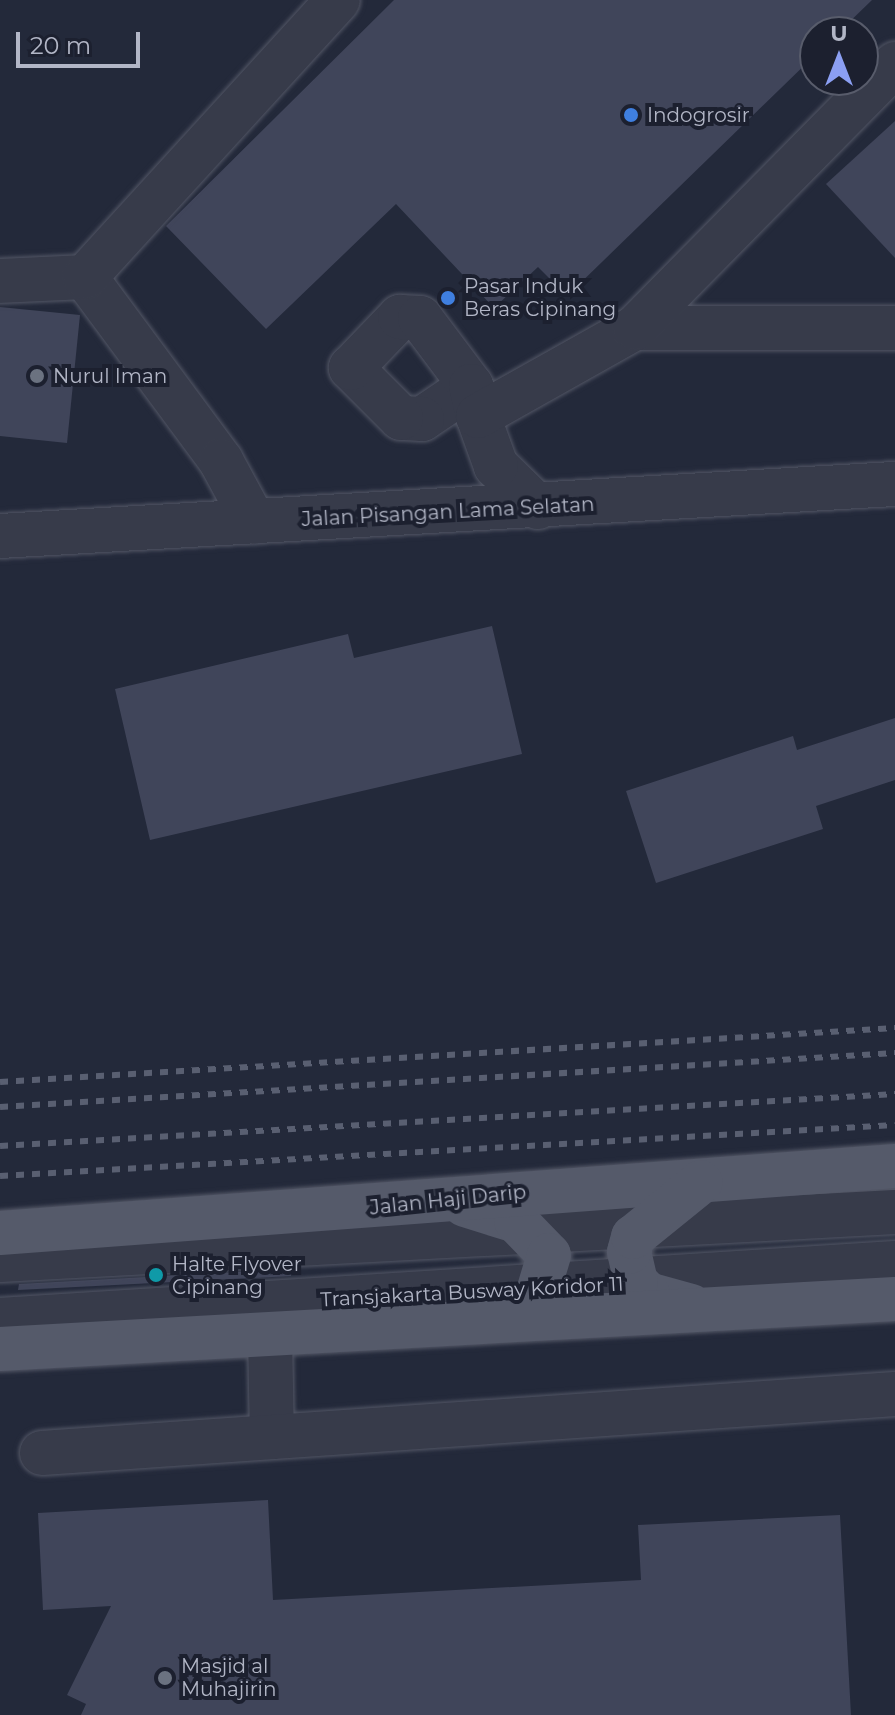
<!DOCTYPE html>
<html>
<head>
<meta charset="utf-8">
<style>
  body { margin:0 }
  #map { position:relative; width:895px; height:1715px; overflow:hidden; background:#23293a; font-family:Montserrat,sans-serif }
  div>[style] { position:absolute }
  .building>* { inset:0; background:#40455a }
  .roads { filter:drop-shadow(0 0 2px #525665) drop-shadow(0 0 2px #525665) }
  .minor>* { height:44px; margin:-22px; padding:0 22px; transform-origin:22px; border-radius:22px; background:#373b4a }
  .major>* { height:44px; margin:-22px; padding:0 22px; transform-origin:22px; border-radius:22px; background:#555a6a }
  .rail>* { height:6px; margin-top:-3px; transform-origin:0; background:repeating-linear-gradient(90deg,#595f71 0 8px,transparent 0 16px) }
  .dots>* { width:22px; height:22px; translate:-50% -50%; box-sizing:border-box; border:4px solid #1c202f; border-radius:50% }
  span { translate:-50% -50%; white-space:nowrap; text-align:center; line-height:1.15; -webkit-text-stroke:8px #1c202f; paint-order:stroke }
  .poi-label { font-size:20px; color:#b2b6c6 }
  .left { translate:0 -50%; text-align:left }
  .street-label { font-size:20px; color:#b2b6c6 }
  .north { position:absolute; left:799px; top:16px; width:80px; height:80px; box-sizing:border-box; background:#1c202f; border:2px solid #585c6b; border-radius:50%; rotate:0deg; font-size:22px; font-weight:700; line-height:32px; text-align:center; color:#b2b6c6 }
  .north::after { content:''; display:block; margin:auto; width:28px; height:36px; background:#8b9ff3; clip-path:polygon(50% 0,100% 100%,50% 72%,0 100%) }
  .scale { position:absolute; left:16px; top:32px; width:124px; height:36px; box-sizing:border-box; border:4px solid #b2b6c6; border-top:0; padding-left:10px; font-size:24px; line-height:28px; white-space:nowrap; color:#b2b6c6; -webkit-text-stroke:6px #1c202f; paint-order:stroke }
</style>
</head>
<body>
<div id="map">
  <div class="building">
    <i style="clip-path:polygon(394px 0,872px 0,839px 32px,815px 32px,815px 55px,567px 296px,538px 267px,494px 308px,396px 204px,266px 329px,166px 226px)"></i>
    <i style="clip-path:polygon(895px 121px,895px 258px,826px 184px)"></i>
    <i style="clip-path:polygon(0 307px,80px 315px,67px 443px,0 436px)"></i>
    <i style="clip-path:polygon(492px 626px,522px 754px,150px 840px,115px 689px,348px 634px,354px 658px)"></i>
    <i style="clip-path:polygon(895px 718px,895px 780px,816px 806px,823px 829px,656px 883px,626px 791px,793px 736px,797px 750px)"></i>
    <i style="clip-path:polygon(291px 1269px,291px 1276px,18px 1290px,19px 1284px)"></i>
    <i style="clip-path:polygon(268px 1500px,273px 1600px,641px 1580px,638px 1525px,840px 1515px,851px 1715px,81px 1715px,86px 1704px,67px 1695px,111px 1606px,43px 1610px,38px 1513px)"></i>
  </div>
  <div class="roads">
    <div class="minor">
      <i style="left:85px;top:277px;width:229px;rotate:53.5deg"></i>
      <i style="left:221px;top:461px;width:69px;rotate:61.6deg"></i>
      <i style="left:0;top:281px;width:85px;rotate:-2.7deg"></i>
      <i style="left:85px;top:277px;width:375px;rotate:-47.6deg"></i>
      <i style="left:635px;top:328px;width:260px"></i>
      <i style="left:471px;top:386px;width:59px;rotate:146deg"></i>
      <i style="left:422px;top:419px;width:21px;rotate:-177deg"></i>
      <i style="left:401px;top:418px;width:71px;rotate:-135deg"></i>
      <i style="left:351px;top:368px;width:71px;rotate:-46.1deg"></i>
      <i style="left:400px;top:317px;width:20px;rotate:3deg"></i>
      <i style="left:420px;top:318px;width:85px;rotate:53.1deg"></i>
      <i style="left:471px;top:386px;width:31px;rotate:77deg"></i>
      <i style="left:538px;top:507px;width:59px;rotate:-135.7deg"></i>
      <i style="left:496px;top:466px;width:53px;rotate:-109.8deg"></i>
      <i style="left:478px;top:416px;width:180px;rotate:-29.3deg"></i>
      <i style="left:635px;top:328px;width:371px;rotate:-45.4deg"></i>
      <i style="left:0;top:536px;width:897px;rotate:-3.33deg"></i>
      <i style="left:0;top:1260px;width:896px;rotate:-3.07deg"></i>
      <i style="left:0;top:1320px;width:897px;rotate:-3.64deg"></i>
      <i style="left:270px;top:1335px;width:102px;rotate:88.9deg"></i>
      <i style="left:42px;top:1453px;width:855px;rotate:-3.96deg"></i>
    </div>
    <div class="major">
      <i style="left:465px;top:1205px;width:53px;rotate:17.4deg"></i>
      <i style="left:516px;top:1221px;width:47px;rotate:45.9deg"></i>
      <i style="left:549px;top:1255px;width:46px;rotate:106.5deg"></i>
      <i style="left:536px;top:1299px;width:49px;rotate:154.5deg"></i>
      <i style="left:0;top:1233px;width:898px;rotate:-4.28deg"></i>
      <i style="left:691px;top:1306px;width:45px;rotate:-164.4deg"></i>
      <i style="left:648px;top:1294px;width:17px;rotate:-135deg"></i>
      <i style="left:636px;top:1282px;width:31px;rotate:-103deg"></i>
      <i style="left:629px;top:1252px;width:16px;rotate:-75deg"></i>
      <i style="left:633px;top:1237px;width:87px;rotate:-39deg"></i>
      <i style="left:0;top:1349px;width:896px;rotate:-3.2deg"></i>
    </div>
  </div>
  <div class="rail">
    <i style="left:0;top:1082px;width:897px;rotate:-3.45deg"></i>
    <i style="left:0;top:1107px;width:897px;rotate:-3.45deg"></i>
    <i style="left:0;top:1146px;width:897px;rotate:-3.33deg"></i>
    <i style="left:0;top:1176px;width:896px;rotate:-3.26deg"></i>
  </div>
  <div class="dots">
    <i style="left:631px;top:115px;background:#3f7fe0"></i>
    <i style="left:448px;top:298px;background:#3f7fe0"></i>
    <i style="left:37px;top:376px;background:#6b7280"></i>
    <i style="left:156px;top:1275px;background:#0f9aa8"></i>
    <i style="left:165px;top:1678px;background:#6b7280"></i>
  </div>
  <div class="poi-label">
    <span class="left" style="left:647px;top:115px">Indogrosir</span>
    <span class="left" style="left:464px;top:298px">Pasar Induk<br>Beras Cipinang</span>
    <span class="left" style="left:53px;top:376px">Nurul Iman</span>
    <span class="left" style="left:172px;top:1276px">Halte Flyover<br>Cipinang</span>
    <span class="left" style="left:181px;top:1678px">Masjid al<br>Muhajirin</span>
  </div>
  <div class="street-label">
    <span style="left:448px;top:512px;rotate:-3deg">Jalan Pisangan Lama Selatan</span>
    <span style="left:448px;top:1200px;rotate:-6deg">Jalan Haji Darip</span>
    <span style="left:472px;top:1292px;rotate:-3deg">Transjakarta Busway Koridor 11</span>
  </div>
  <div class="north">U</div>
  <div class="scale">20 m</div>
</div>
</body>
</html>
